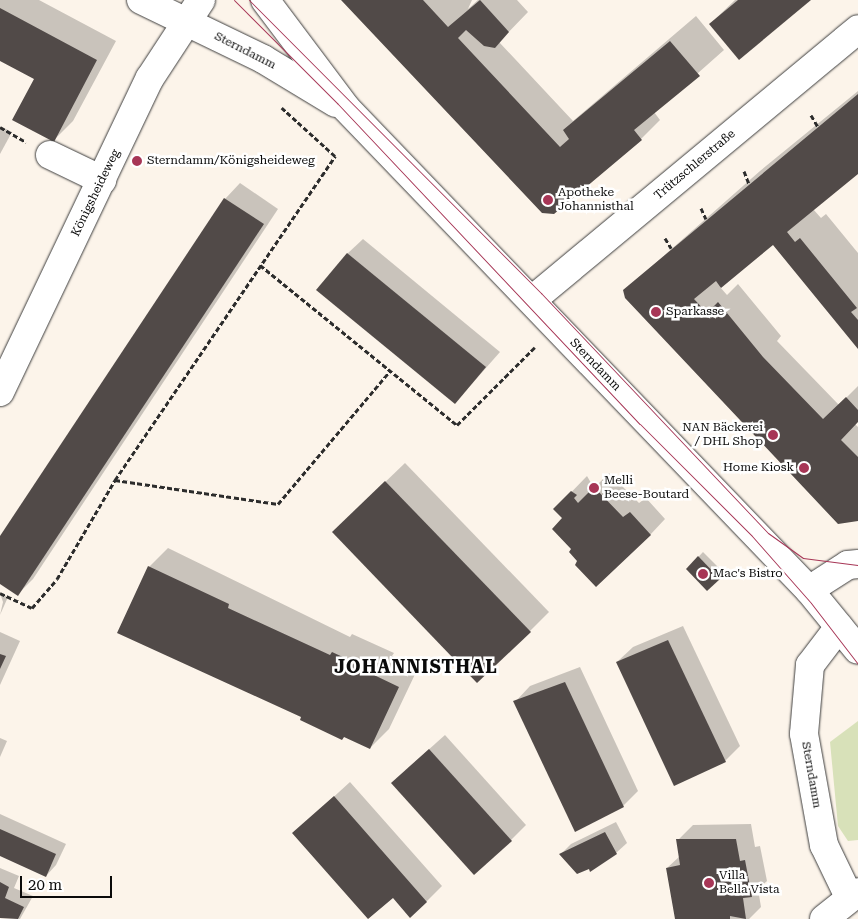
<!DOCTYPE html>
<html>
<head>
<meta charset="utf-8">
<style>
  body { margin:0 }
  #map { position:relative; width:858px; height:919px; overflow:hidden; background:#fcf4ea; font-family:"Roboto Serif",serif }
  div>[style] { position:absolute }
  .green>* { inset:0; background:#d8e1b9 }
  .shadow>* { inset:0; background:#0003 }
  .building>* { inset:0; background:#514a48 }
  .path>* { height:3px; margin-top:-1.5px; transform-origin:0; background:repeating-linear-gradient(90deg,#2c2c2c 0 5px,transparent 0 7.5px) }
  .roads { filter:drop-shadow(0 0 1px #3d3d3d) drop-shadow(0 0 1px #3d3d3d) }
  .minor>* { height:28px; margin:-14px; padding:0 14px; transform-origin:14px; border-radius:14px; background:#fff }
  .tram>* { height:1px; margin:-0.5px; padding:0 0.5px; transform-origin:0.5px; border-radius:0.5px; background:#a73656 }
  .dots>* { width:14px; height:14px; translate:-50% -50%; box-sizing:border-box; border:2px solid #fff; border-radius:50% }
  span { translate:-50% -50%; white-space:nowrap; text-align:center; line-height:1.15; -webkit-text-stroke:5px #fff; paint-order:stroke }
  .street-label { font-size:12px; color:#0a0a0a }
  .poi-label { font-size:12px; color:#0a0a0a }
  .left { translate:0 -50%; text-align:left }
  .right { translate:-100% -50%; text-align:right }
  .district-label { font-size:18px; color:#0a0a0a; font-weight:700; letter-spacing:1px }
  .scale { position:absolute; left:20px; top:876px; width:92px; height:22px; box-sizing:border-box; border:2px solid #0a0a0a; border-top:0; padding-left:6px; font-size:15px; line-height:18px; white-space:nowrap; color:#0a0a0a; -webkit-text-stroke:4px #fff; paint-order:stroke }
</style>
</head>
<body>
<div id="map">
  <div class="green">
    <i style="clip-path:polygon(858px 721px,858px 840px,848px 841px,838px 826px,830px 742px)"></i>
  </div>
  <div class="shadow">
    <i style="clip-path:polygon(0 0,39px 0,116px 41px,73px 121px,53px 141px,35px 79px,0 60px)"></i>
    <i style="clip-path:polygon(343px 0,472px 0,468px 9px,478px 0,517px 0,528px 12px,499px 42px,573px 121px,696px 16px,724px 50px,654px 112px,660px 120px,641px 139px,554px 213px)"></i>
    <i style="clip-path:polygon(735px 0,809px 0,710px 24px)"></i>
    <i style="clip-path:polygon(858px 91px,858px 172px,813px 209px,821px 218px,826px 214px,858px 253px,858px 347px,773px 244px,720px 287px,727px 295px,738px 284px,781px 336px,777px 341px,839px 405px,858px 386px,858px 421px,855px 424px,858px 427px,858px 519px,625px 290px,760px 171px)"></i>
    <i style="clip-path:polygon(0 126px,12px 132px,0 154px)"></i>
    <i style="clip-path:polygon(240px 183px,278px 209px,33px 579px,18px 594px,0 582px,0 538px,225px 199px)"></i>
    <i style="clip-path:polygon(363px 239px,500px 352px,455px 403px,347px 254px)"></i>
    <i style="clip-path:polygon(405px 463px,549px 612px,530px 631px,353px 513px)"></i>
    <i style="clip-path:polygon(609px 473px,639px 503px,646px 498px,665px 519px,650px 535px,579px 561px,563px 518px,555px 509px,587px 476px,594px 488px)"></i>
    <i style="clip-path:polygon(168px 548px,350px 637px,352px 634px,394px 653px,392px 656px,418px 668px,389px 729px,370px 748px,345px 736px,342px 739px,302px 716px,149px 567px)"></i>
    <i style="clip-path:polygon(703px 552px,724px 573px,707px 589px,687px 569px)"></i>
    <i style="clip-path:polygon(0 593px,8px 597px,0 615px,3px 602px)"></i>
    <i style="clip-path:polygon(683px 626px,740px 746px,725px 761px,617px 662px,633px 647px)"></i>
    <i style="clip-path:polygon(0 632px,20px 641px,0 685px)"></i>
    <i style="clip-path:polygon(580px 667px,638px 791px,623px 806px,515px 702px,530px 686px)"></i>
    <i style="clip-path:polygon(445px 735px,526px 825px,511px 840px,408px 768px)"></i>
    <i style="clip-path:polygon(0 738px,7px 741px,0 757px)"></i>
    <i style="clip-path:polygon(350px 782px,442px 886px,426px 902px,393px 897px,369px 918px,294px 833px)"></i>
    <i style="clip-path:polygon(0 814px,66px 844px,56px 865px,46px 876px,0 855px)"></i>
    <i style="clip-path:polygon(616px 822px,627px 843px,616px 853px,590px 867px,561px 854px,571px 844px)"></i>
    <i style="clip-path:polygon(751px 824px,755px 847px,760px 846px,767px 881px,758px 889px,761px 907px,749px 919px,676px 919px,667px 868px,680px 856px,678px 840px,693px 825px)"></i>
    <i style="clip-path:polygon(0 868px,19px 876px,14px 888px,33px 896px,20px 919px,0 916px)"></i>
  </div>
  <div class="building">
    <i style="clip-path:polygon(341px 0,423px 0,448px 27px,480px 0,509px 32px,495px 48px,484px 46px,466px 30px,458px 38px,560px 147px,569px 139px,563px 130px,670px 41px,700px 76px,634px 130px,642px 140px,554px 214px,542px 213px)"></i>
    <i style="clip-path:polygon(738px 0,811px 0,739px 60px,709px 24px)"></i>
    <i style="clip-path:polygon(0 8px,97px 60px,54px 142px,12px 120px,34px 79px,0 61px)"></i>
    <i style="clip-path:polygon(858px 94px,858px 174px,787px 232px,795px 242px,800px 238px,857px 308px,851px 312px,858px 320px,858px 349px,773px 245px,721px 288px,716px 281px,694px 299px,707px 313px,718px 302px,763px 357px,823px 419px,846px 397px,858px 410px,858px 422px,841px 440px,858px 457px,858px 521px,838px 524px,625px 298px,623px 290px)"></i>
    <i style="clip-path:polygon(224px 198px,264px 224px,18px 596px,0 584px,0 536px)"></i>
    <i style="clip-path:polygon(347px 253px,486px 367px,455px 404px,316px 290px)"></i>
    <i style="clip-path:polygon(385px 481px,531px 632px,477px 683px,332px 532px)"></i>
    <i style="clip-path:polygon(594px 487px,623px 517px,630px 512px,651px 535px,596px 587px,575px 565px,577px 561px,569px 552px,571px 549px,552px 529px,562px 518px,553px 509px,571px 491px,577px 495px,574px 498px,578px 503px)"></i>
    <i style="clip-path:polygon(698px 556px,720px 579px,707px 591px,686px 569px)"></i>
    <i style="clip-path:polygon(148px 566px,229px 604px,228px 608px,330px 655px,332px 652px,375px 672px,374px 675px,399px 687px,370px 749px,344px 737px,342px 740px,300px 720px,301px 717px,117px 633px)"></i>
    <i style="clip-path:polygon(668px 640px,726px 762px,674px 786px,616px 662px)"></i>
    <i style="clip-path:polygon(0 654px,6px 656px,0 669px)"></i>
    <i style="clip-path:polygon(565px 682px,624px 807px,575px 832px,513px 701px)"></i>
    <i style="clip-path:polygon(429px 749px,512px 841px,474px 875px,391px 783px)"></i>
    <i style="clip-path:polygon(334px 796px,427px 902px,410px 918px,393px 898px,368px 919px,292px 833px)"></i>
    <i style="clip-path:polygon(0 829px,56px 854px,46px 877px,0 856px)"></i>
    <i style="clip-path:polygon(605px 832px,617px 854px,590px 872px,589px 869px,577px 874px,559px 854px)"></i>
    <i style="clip-path:polygon(676px 839px,736px 839px,740px 861px,745px 860px,752px 897px,743px 898px,746px 919px,730px 916px,730px 919px,675px 919px,666px 868px,680px 865px)"></i>
    <i style="clip-path:polygon(0 882px,9px 887px,5px 898px,24px 907px,18px 919px,0 918px)"></i>
  </div>
  <div class="path">
    <i style="left:811px;top:115px;width:14px;rotate:60deg"></i>
    <i style="left:0;top:127px;width:30px;rotate:30deg"></i>
    <i style="left:744px;top:171px;width:14px;rotate:69deg"></i>
    <i style="left:701px;top:208px;width:12px;rotate:66deg"></i>
    <i style="left:665px;top:238px;width:12px;rotate:59deg"></i>
    <i style="left:260px;top:265px;width:254px;rotate:39.1deg"></i>
    <i style="left:457px;top:425px;width:110px;rotate:-45deg"></i>
    <i style="left:115px;top:480px;width:165px;rotate:8.4deg"></i>
    <i style="left:278px;top:504px;width:175px;rotate:-49.9deg"></i>
    <i style="left:0;top:593px;width:35px;rotate:25deg"></i>
    <i style="left:32px;top:608px;width:38px;rotate:-49deg"></i>
    <i style="left:57px;top:579px;width:115px;rotate:-59.6deg"></i>
    <i style="left:115px;top:480px;width:392px;rotate:-55.8deg"></i>
    <i style="left:335px;top:156px;width:72px;rotate:-137.8deg"></i>
  </div>
  <div class="roads">
    <div class="minor">
      <i style="left:141px;top:0;width:136px;rotate:25.8deg"></i>
      <i style="left:263px;top:59px;width:85px;rotate:31.1deg"></i>
      <i style="left:265px;top:0;width:135px;rotate:53.1deg"></i>
      <i style="left:346px;top:108px;width:668px;rotate:46.15deg"></i>
      <i style="left:809px;top:590px;width:77px;rotate:50.8deg"></i>
      <i style="left:50px;top:155px;width:58px;rotate:25.7deg"></i>
      <i style="left:532px;top:300px;width:424px;rotate:-39.7deg"></i>
      <i style="left:0;top:392px;width:348px;rotate:-64.5deg"></i>
      <i style="left:150px;top:78px;width:93px;rotate:-56.8deg"></i>
      <i style="left:809px;top:590px;width:46px;rotate:-32.7deg"></i>
      <i style="left:848px;top:565px;width:10px;rotate:-6deg"></i>
      <i style="left:839px;top:627px;width:48px;rotate:127.3deg"></i>
      <i style="left:810px;top:665px;width:69px;rotate:95deg"></i>
      <i style="left:804px;top:734px;width:113px;rotate:79.8deg"></i>
      <i style="left:824px;top:845px;width:58px;rotate:64.3deg"></i>
      <i style="left:824px;top:919px;width:43px;rotate:-38.5deg"></i>
    </div>
  </div>
  <div class="tram">
    <i style="left:234px;top:0;width:146px;rotate:45deg"></i>
    <i style="left:337px;top:103px;width:441px;rotate:46.7deg"></i>
    <i style="left:640px;top:424px;width:158px;rotate:45deg"></i>
    <i style="left:752px;top:536px;width:89px;rotate:48.6deg"></i>
    <i style="left:811px;top:603px;width:77px;rotate:52.4deg"></i>
    <i style="left:249px;top:0;width:414px;rotate:45.1deg"></i>
    <i style="left:541px;top:293px;width:330px;rotate:46.6deg"></i>
    <i style="left:768px;top:533px;width:43px;rotate:35.5deg"></i>
    <i style="left:803px;top:558px;width:55px;rotate:7.3deg"></i>
  </div>
  <div class="dots">
    <i style="left:137px;top:161px;background:#a73656"></i>
    <i style="left:548px;top:200px;background:#a73656"></i>
    <i style="left:656px;top:312px;background:#a73656"></i>
    <i style="left:773px;top:435px;background:#a73656"></i>
    <i style="left:804px;top:468px;background:#a73656"></i>
    <i style="left:594px;top:488px;background:#a73656"></i>
    <i style="left:703px;top:574px;background:#a73656"></i>
    <i style="left:709px;top:883px;background:#a73656"></i>
  </div>
  <div class="street-label">
    <span style="left:245px;top:51px;rotate:27deg">Sterndamm</span>
    <span style="left:695px;top:165px;rotate:-40deg">Trützschlerstraße</span>
    <span style="left:96px;top:193px;rotate:-64deg">Königsheideweg</span>
    <span style="left:595px;top:365px;rotate:46deg">Sterndamm</span>
    <span style="left:811px;top:775px;rotate:80deg">Sterndamm</span>
  </div>
  <div class="poi-label">
    <span class="left" style="left:147px;top:161px">Sterndamm/Königsheideweg</span>
    <span class="left" style="left:558px;top:200px">Apotheke<br>Johannisthal</span>
    <span class="left" style="left:666px;top:312px">Sparkasse</span>
    <span class="right" style="left:763px;top:435px">NAN Bäckerei<br>/ DHL Shop</span>
    <span class="right" style="left:794px;top:468px">Home Kiosk</span>
    <span class="left" style="left:604px;top:488px">Melli<br>Beese-Boutard</span>
    <span class="left" style="left:713px;top:574px">Mac's Bistro</span>
    <span class="left" style="left:719px;top:883px">Villa<br>Bella Vista</span>
  </div>
  <div class="district-label">
    <span style="left:416px;top:667px">JOHANNISTHAL</span>
  </div>
  <div class="scale">20 m</div>
</div>
</body>
</html>
